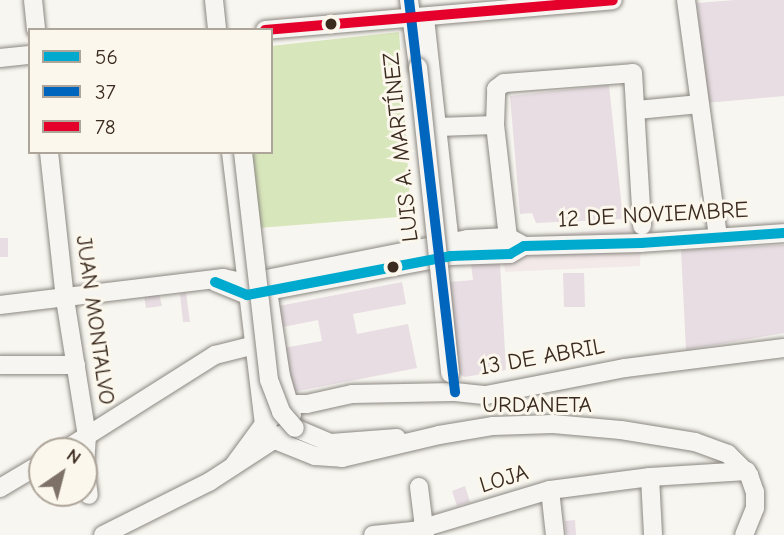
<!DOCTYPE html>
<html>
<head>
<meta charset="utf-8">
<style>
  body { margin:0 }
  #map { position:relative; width:784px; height:535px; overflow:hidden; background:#f8f6f0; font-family:"Comic Neue",sans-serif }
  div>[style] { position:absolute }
  .built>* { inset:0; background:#f2e9e8 }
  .green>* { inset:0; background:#d8e6bb }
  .building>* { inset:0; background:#e7dde2 }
  .roads { filter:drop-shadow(0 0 2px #8b8781) drop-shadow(0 0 2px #8b8781) }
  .minor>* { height:18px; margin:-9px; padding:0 9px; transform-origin:9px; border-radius:9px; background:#f6f5f1 }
  .bridges { filter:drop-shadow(0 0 2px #8b8781) drop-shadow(0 0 2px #8b8781) }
  .minor-bridge>* { height:18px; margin:-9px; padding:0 9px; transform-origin:9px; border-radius:9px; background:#f6f5f1 }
  .bus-1>* { height:10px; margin:-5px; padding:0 5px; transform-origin:5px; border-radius:5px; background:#00a9ce }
  .bus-2>* { height:10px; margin:-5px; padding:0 5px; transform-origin:5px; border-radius:5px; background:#0065bd }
  .bus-3>* { height:10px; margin:-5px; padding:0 5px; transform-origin:5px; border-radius:5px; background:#e4002b }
  .dots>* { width:19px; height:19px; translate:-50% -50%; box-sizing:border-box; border:4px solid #fbf7ec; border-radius:50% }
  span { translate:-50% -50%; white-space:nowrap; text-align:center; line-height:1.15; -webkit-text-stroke:6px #fbf7ec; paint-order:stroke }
  .street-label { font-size:23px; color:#3b2a1e }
  .legend { position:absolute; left:28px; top:28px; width:245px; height:126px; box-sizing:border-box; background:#fbf7ec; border:2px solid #aea59a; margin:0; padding:9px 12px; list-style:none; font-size:21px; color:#3b2a1e }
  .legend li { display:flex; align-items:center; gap:14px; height:35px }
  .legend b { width:35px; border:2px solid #aea59a }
  .north { position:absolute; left:28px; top:437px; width:70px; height:70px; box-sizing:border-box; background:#fbf7ec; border:2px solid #aea59a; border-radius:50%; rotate:35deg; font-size:19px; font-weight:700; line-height:28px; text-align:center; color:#3b2a1e }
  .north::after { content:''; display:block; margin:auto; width:24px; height:32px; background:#7d7168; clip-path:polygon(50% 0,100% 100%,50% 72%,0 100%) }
</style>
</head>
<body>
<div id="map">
  <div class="built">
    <i style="clip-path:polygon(642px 226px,640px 266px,505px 272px,502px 240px)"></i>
  </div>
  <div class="green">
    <i style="clip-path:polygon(399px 32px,411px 216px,258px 228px,249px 152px,271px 152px,271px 46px)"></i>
  </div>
  <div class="building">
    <i style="clip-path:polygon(735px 0,784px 0,784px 96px,706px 103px,697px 3px)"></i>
    <i style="clip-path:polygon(609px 85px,623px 219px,536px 223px,532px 213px,520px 214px,510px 96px)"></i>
    <i style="clip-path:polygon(0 238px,8px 238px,8px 257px,0 257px)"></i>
    <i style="clip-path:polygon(784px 245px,784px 333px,686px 350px,681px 250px)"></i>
    <i style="clip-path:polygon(500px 263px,506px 370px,465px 377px,456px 373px,439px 283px,473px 280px,471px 264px)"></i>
    <i style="clip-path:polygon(563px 273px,584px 273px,585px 307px,564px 307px)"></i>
    <i style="clip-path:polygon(402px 282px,406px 304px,353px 314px,357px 334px,408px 324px,417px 368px,293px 392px,284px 348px,322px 341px,318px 320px,283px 327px,279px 306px)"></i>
    <i style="clip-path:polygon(186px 293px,190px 322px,183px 322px,180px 294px)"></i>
    <i style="clip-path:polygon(159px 294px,162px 306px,146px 308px,144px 296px)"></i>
    <i style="clip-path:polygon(465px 486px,470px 502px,457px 506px,452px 491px)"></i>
    <i style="clip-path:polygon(575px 520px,576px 535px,566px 535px,565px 521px)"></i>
  </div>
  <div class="roads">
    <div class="minor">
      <i style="left:33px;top:0;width:30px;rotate:84deg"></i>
      <i style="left:214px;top:0;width:30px;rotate:84deg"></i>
      <i style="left:409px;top:0;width:68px;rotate:82.3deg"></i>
      <i style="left:686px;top:0;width:238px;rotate:82.3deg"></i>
      <i style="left:425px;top:18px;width:236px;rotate:83.7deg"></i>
      <i style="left:265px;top:30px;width:349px;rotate:-4.9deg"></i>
      <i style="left:0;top:58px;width:30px;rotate:-6deg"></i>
      <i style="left:637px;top:110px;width:63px;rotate:-5.4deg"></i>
      <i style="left:438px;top:127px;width:57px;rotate:-2deg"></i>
      <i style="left:49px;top:152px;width:148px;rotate:83.8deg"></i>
      <i style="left:65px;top:299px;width:139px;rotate:80.9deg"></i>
      <i style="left:87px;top:436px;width:32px;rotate:94deg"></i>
      <i style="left:85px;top:468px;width:27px;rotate:82deg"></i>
      <i style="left:231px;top:152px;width:274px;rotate:83.1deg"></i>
      <i style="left:264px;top:424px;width:21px;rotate:53deg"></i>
      <i style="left:277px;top:441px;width:41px;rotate:21.5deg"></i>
      <i style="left:315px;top:456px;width:27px;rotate:4deg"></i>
      <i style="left:342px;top:458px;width:100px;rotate:-13.3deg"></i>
      <i style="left:439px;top:435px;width:55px;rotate:-9.5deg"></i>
      <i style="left:493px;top:426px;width:60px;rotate:-1.9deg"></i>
      <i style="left:553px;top:424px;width:68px;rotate:5deg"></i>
      <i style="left:621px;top:430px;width:75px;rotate:9.2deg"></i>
      <i style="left:695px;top:442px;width:35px;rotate:20deg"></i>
      <i style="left:728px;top:454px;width:30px;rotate:45deg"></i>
      <i style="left:749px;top:475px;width:18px;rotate:71deg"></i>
      <i style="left:755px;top:492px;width:16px;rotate:90deg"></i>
      <i style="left:755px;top:508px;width:29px;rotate:112deg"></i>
      <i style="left:509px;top:246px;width:122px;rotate:-96.6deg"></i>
      <i style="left:495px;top:125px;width:36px;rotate:-88deg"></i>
      <i style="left:496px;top:89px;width:10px;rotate:-37deg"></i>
      <i style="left:504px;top:83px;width:129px;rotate:-4.4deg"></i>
      <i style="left:633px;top:73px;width:153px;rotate:86.6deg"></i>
      <i style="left:215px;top:282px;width:35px;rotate:22deg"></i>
      <i style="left:247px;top:295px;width:208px;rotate:-10.8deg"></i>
      <i style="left:451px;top:256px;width:59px;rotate:-1.9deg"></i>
      <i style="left:510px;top:254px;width:16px;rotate:-30deg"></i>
      <i style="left:524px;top:246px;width:117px;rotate:-1.5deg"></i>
      <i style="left:641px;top:243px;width:143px;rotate:-4deg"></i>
      <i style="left:268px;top:291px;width:86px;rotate:81.3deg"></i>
      <i style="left:281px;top:376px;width:40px;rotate:74deg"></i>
      <i style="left:0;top:305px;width:225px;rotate:-6.9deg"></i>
      <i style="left:223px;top:278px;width:24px;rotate:12deg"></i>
      <i style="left:246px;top:283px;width:226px;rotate:-11.2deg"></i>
      <i style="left:468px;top:239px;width:40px;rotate:-2.9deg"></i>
      <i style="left:508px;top:237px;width:18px;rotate:29deg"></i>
      <i style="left:0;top:365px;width:76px"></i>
      <i style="left:295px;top:428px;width:39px;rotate:23deg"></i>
      <i style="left:331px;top:443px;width:66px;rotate:-4.3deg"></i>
      <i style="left:63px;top:451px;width:180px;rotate:-32.3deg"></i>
      <i style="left:215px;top:355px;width:41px;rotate:-14deg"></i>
      <i style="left:233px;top:466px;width:52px;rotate:-53.6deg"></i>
      <i style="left:264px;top:424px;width:31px;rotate:-40deg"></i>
      <i style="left:288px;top:404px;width:19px"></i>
      <i style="left:307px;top:404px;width:46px;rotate:-12.5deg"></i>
      <i style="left:352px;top:394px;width:103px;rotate:-1.1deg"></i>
      <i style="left:455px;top:392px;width:31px;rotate:6deg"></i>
      <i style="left:486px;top:395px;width:142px;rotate:-11deg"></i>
      <i style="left:625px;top:368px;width:160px;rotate:-7.2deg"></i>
      <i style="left:650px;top:477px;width:58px;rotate:87deg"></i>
      <i style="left:419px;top:487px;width:48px;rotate:82.9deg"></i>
      <i style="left:0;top:488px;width:49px;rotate:-30.8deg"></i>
      <i style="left:550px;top:490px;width:45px;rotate:83.7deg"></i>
      <i style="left:103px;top:535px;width:119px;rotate:-26.6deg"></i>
      <i style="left:209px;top:482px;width:88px;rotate:-33deg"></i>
      <i style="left:373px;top:535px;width:40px;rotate:-5.7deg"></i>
      <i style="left:413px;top:531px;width:143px;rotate:-16.7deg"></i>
      <i style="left:550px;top:490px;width:101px;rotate:-7.4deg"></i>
      <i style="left:650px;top:477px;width:97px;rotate:-3.5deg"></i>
    </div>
  </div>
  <div class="bridges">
    <div class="minor-bridge">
      <i style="left:418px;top:67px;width:308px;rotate:84deg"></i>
      <i style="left:243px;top:152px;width:229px;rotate:83.5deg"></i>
      <i style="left:269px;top:380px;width:34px;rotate:69deg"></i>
      <i style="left:281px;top:412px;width:21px;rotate:49deg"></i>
    </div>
  </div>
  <div class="bus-1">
    <i style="left:215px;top:282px;width:35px;rotate:22deg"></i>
    <i style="left:247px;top:295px;width:208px;rotate:-10.8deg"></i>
    <i style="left:451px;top:256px;width:59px;rotate:-1.9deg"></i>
    <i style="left:510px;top:254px;width:16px;rotate:-30deg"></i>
    <i style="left:524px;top:246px;width:117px;rotate:-1.5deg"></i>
    <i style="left:641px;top:243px;width:143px;rotate:-4deg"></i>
  </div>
  <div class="bus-2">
    <i style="left:409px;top:0;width:395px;rotate:83.3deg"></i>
  </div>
  <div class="bus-3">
    <i style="left:265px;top:30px;width:349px;rotate:-4.9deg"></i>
  </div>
  <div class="dots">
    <i style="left:331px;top:24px;background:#3b2a1e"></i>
    <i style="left:393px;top:267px;background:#3b2a1e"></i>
  </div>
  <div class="street-label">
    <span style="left:401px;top:147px;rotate:-96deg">LUIS A. MARTÍNEZ</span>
    <span style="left:653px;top:215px;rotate:-3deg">12 DE NOVIEMBRE</span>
    <span style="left:95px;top:320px;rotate:82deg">JUAN MONTALVO</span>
    <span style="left:542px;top:357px;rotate:-10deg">13 DE ABRIL</span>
    <span style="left:537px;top:405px">URDANETA</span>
    <span style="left:504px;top:479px;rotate:-17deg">LOJA</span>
  </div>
  <ul class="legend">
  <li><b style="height:9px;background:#00a9ce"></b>56</li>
  <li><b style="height:9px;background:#0065bd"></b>37</li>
  <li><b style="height:9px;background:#e4002b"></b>78</li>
  </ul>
  <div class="north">N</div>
</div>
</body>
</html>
